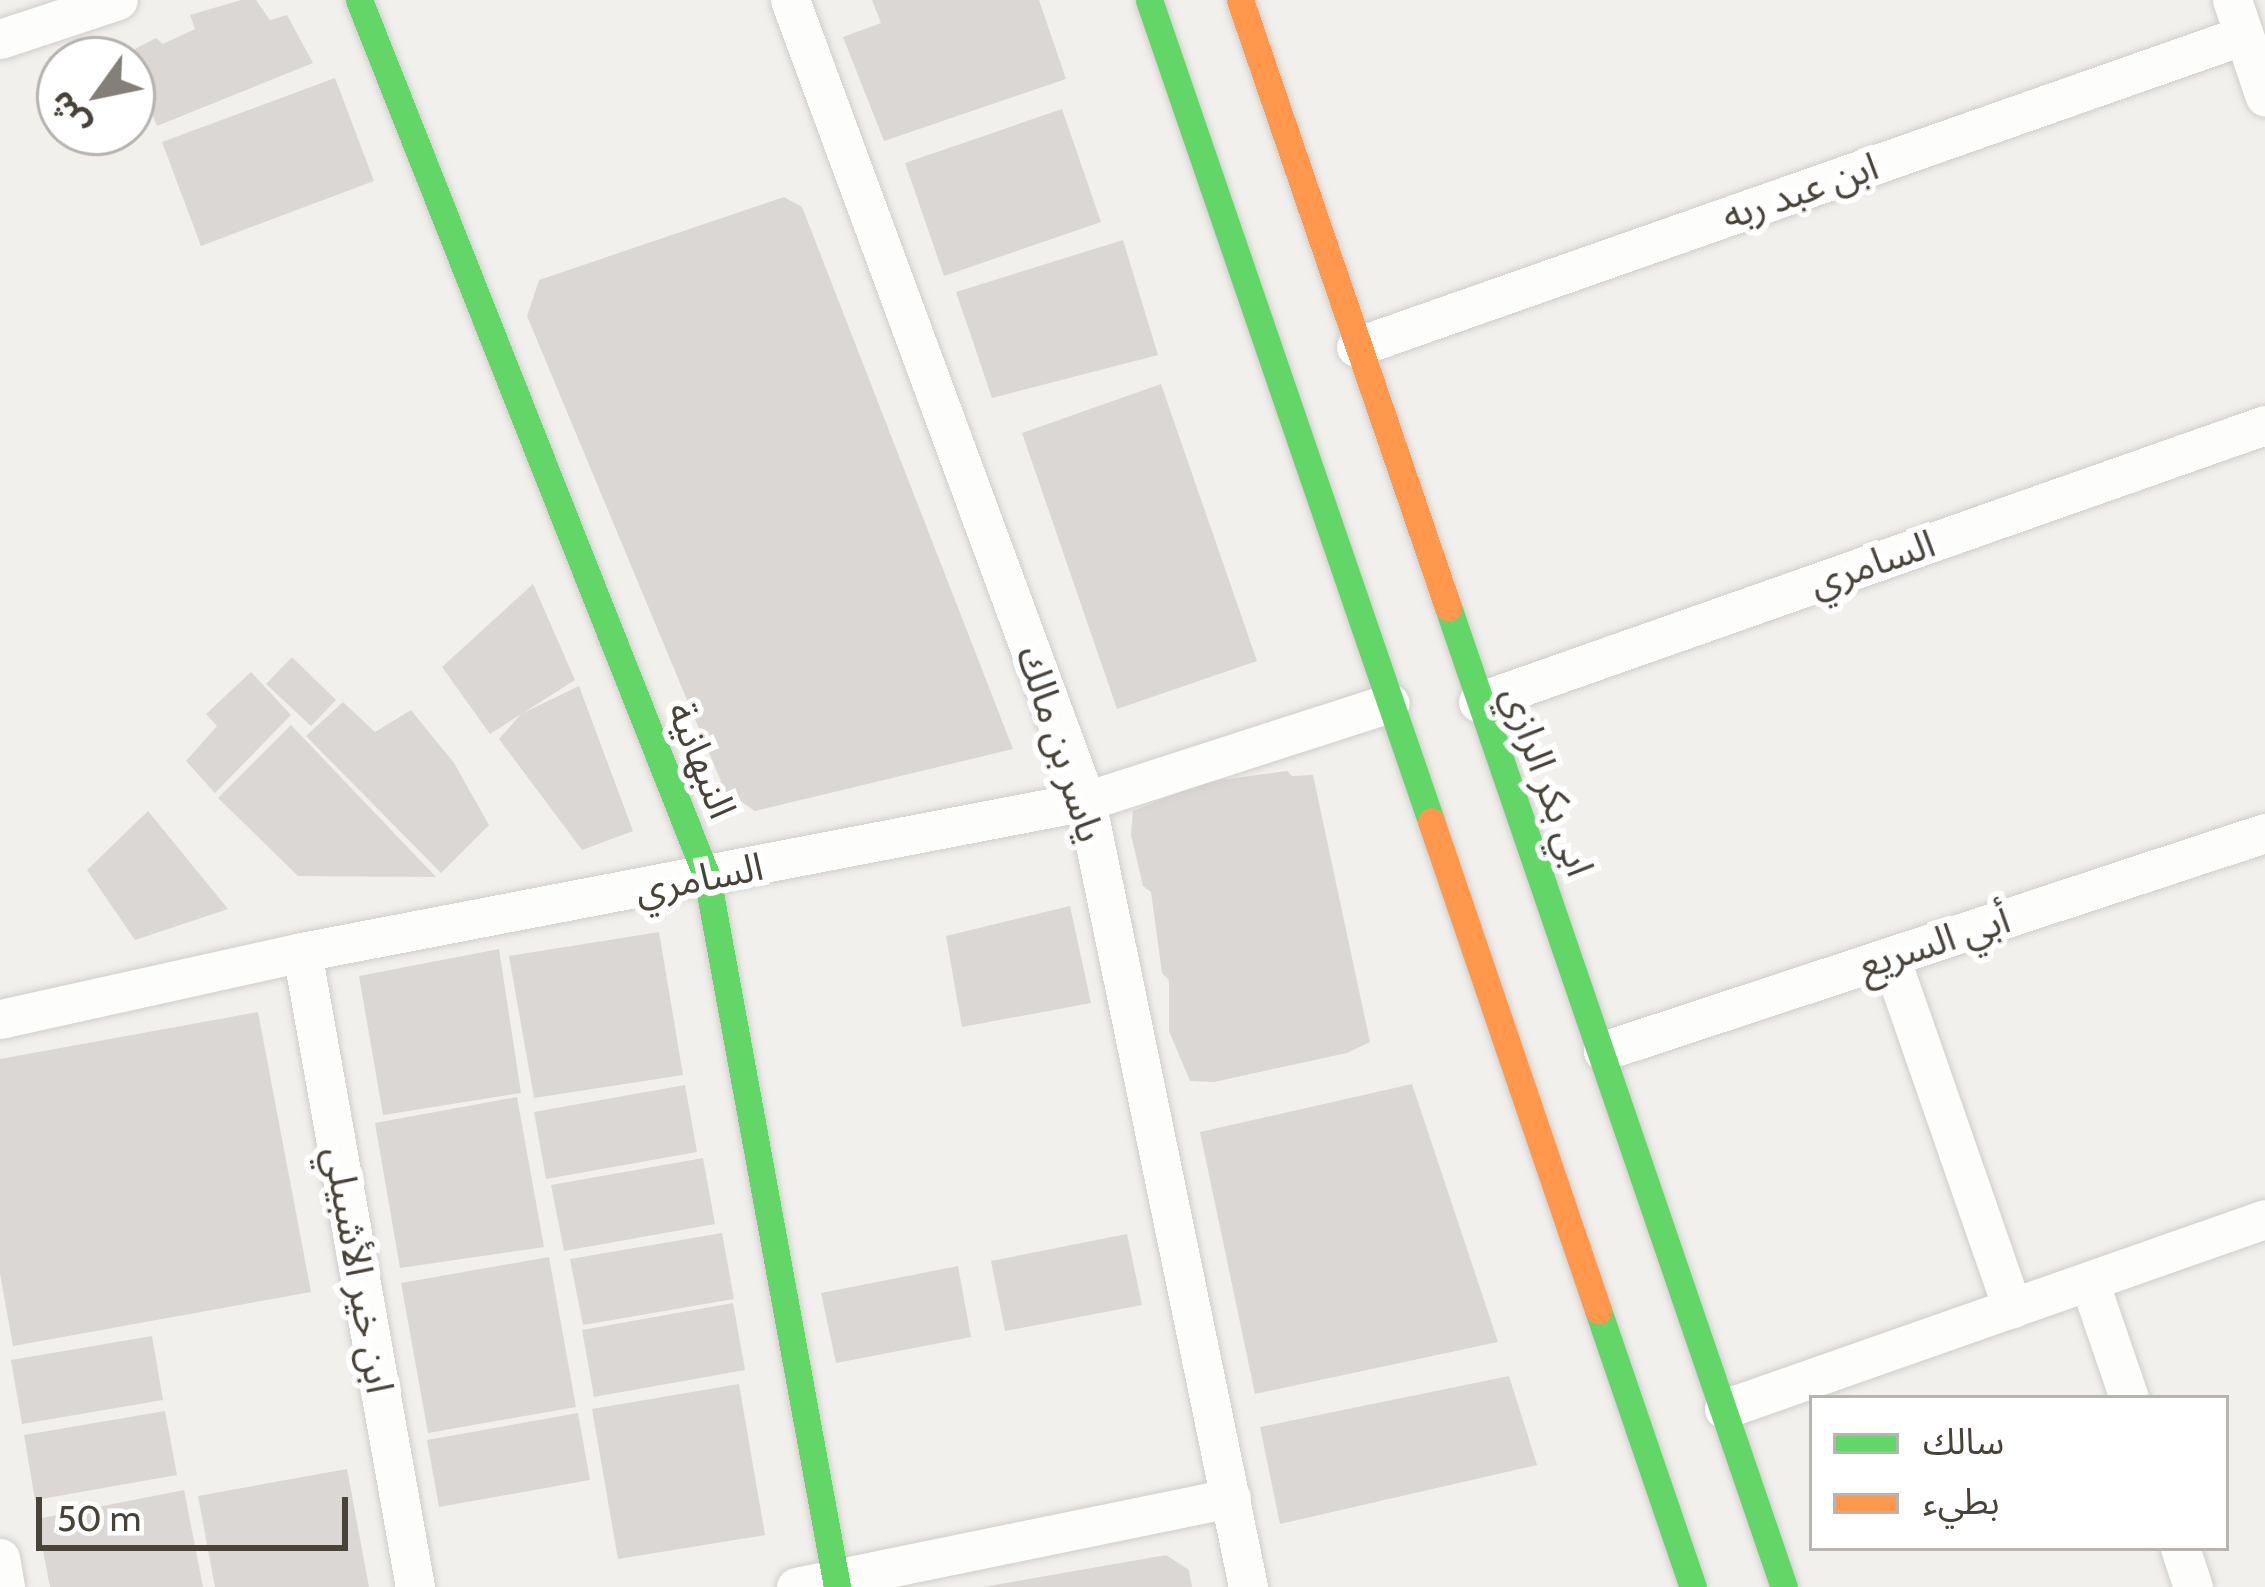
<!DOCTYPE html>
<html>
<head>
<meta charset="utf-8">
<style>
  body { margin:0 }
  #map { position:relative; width:2265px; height:1587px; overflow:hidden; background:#f2f0ed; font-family:Cabin,"Noto Sans Arabic",sans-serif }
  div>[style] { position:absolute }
  .building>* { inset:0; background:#dad7d4 }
  .roads { filter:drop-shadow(0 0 3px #d0ceca) drop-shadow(0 0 3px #d0ceca) }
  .street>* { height:39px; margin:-19.5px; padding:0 19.5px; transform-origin:19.5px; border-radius:19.5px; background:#fdfdfc }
  .fast>* { height:27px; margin:-13.5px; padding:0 13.5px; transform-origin:13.5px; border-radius:13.5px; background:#63d668 }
  .slow>* { height:27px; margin:-13.5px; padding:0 13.5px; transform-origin:13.5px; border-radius:13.5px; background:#ff974d }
  span { translate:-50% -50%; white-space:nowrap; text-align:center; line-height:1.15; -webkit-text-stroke:12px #fff; paint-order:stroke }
  .street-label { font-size:39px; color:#484239 }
  .legend { position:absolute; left:1809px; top:1395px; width:420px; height:156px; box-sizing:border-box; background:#fff; border:3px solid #b6b3b0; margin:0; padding:15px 21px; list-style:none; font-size:36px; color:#484239 }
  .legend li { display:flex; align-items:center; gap:24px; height:60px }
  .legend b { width:60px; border:3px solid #b6b3b0 }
  .north { position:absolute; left:36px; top:36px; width:120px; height:120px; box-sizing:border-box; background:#fff; border:3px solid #b6b3b0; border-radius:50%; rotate:237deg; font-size:33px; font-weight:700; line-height:48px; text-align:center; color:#484239 }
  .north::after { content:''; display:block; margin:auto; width:42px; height:54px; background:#847f78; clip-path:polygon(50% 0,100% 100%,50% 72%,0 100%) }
  .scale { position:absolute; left:36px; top:1497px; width:312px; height:54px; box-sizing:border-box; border:6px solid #484239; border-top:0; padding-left:15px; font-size:36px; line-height:42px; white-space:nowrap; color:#484239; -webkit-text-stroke:9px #fff; paint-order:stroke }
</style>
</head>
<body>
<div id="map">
  <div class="building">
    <i style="clip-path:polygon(241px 0,256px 0,270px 20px,287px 15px,313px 63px,157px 126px,127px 53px,156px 38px,163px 44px,195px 29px,190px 15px)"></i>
    <i style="clip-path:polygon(872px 0,1039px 0,1066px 79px,884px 141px,843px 37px,881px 23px)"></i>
    <i style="clip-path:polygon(335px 78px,374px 181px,201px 246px,162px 142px)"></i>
    <i style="clip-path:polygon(1062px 109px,1101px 222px,944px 276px,905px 163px)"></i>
    <i style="clip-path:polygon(784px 197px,802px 207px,1013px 749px,755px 811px,725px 791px,527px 316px,539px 280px)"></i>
    <i style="clip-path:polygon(1123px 240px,1158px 355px,992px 398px,956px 292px)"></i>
    <i style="clip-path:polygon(1161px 384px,1257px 661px,1117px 709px,1022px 433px)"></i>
    <i style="clip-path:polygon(533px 584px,575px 680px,490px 734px,442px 667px)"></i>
    <i style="clip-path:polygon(292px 657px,336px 700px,311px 726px,266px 684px)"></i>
    <i style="clip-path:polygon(251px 672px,291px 715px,215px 793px,186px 761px,217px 726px,206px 714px)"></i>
    <i style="clip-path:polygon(579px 686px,633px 831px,582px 850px,499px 739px,521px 714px)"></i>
    <i style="clip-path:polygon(343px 702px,375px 732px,411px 710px,454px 763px,489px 825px,441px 873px,306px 736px)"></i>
    <i style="clip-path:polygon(291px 725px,436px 877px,298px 876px,218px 798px)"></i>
    <i style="clip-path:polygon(1287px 771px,1292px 776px,1313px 775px,1370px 1042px,1347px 1053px,1214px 1082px,1190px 1081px,1169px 1031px,1169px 980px,1162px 973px,1151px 892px,1143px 886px,1131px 835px,1133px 811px,1205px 782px)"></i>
    <i style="clip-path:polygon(148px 811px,228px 909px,135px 940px,87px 870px)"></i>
    <i style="clip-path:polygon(1070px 906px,1091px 1003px,962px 1027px,946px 936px)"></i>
    <i style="clip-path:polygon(659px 932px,683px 1075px,534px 1098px,509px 956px)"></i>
    <i style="clip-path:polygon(499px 949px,521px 1093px,383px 1115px,359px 976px)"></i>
    <i style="clip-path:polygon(258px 1012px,311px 1292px,13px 1346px,0 1274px,0 1059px)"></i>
    <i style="clip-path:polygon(1412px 1084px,1498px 1342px,1255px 1394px,1200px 1132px)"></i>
    <i style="clip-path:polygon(685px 1085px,697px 1152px,546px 1179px,534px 1112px)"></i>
    <i style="clip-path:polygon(517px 1097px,544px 1247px,400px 1268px,375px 1123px)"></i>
    <i style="clip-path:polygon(703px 1158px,715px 1224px,564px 1251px,551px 1185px)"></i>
    <i style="clip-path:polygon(722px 1233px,734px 1299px,583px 1325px,570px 1259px)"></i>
    <i style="clip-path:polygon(1127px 1234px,1142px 1305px,1005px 1331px,991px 1261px)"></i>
    <i style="clip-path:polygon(549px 1257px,576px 1407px,428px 1433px,401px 1283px)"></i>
    <i style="clip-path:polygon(958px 1266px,971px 1337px,836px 1363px,821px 1293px)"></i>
    <i style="clip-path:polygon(733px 1303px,745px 1370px,594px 1397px,582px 1330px)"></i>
    <i style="clip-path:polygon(152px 1336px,163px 1400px,22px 1424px,11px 1360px)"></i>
    <i style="clip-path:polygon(1509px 1376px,1537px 1465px,1280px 1524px,1260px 1427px)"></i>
    <i style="clip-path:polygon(739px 1384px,765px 1535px,618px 1559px,592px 1409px)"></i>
    <i style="clip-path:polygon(165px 1411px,177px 1475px,35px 1500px,24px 1435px)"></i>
    <i style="clip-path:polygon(578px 1413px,590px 1480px,439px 1507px,427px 1440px)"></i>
    <i style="clip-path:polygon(347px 1469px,369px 1587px,215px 1587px,198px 1496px)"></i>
    <i style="clip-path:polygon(184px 1490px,203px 1587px,50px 1587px,37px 1519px)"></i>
    <i style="clip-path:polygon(1166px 1555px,1189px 1570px,1192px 1587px,983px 1587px)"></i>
  </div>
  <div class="roads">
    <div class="street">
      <i style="left:790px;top:0;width:854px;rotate:69.72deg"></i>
      <i style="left:1086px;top:801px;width:803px;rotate:78.35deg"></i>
      <i style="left:2232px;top:0;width:102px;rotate:71.2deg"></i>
      <i style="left:0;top:39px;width:124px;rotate:-18.3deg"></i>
      <i style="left:1356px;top:347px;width:941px;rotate:-19.36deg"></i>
      <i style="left:1478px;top:702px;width:834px;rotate:-19.39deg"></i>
      <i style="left:302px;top:952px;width:645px;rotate:79.91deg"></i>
      <i style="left:1890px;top:957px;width:372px;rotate:70.8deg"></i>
      <i style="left:0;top:1019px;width:309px;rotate:-12.5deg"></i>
      <i style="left:302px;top:952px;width:798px;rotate:-10.9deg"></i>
      <i style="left:1086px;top:801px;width:319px;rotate:-17.9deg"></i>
      <i style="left:1603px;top:1051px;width:697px;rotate:-18.23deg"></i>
      <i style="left:2089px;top:1281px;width:124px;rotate:71.1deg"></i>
      <i style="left:1724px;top:1409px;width:573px;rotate:-19.35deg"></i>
      <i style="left:2180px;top:1548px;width:41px;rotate:71.6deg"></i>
      <i style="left:0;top:1558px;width:29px;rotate:80deg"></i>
      <i style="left:796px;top:1587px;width:444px;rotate:-11.6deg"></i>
    </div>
    <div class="fast">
      <i style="left:359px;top:0;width:944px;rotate:68.36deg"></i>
      <i style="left:707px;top:877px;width:722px;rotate:79.62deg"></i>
      <i style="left:1149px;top:0;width:868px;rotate:71.04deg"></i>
      <i style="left:1448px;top:607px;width:1036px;rotate:71.08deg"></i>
      <i style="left:1598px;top:1310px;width:293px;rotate:71.1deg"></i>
    </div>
    <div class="slow">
      <i style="left:1240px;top:0;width:642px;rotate:71.09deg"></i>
      <i style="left:1431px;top:821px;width:517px;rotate:71.14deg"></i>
    </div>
  </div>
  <div class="street-label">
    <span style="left:1800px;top:191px;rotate:-19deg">ابن عبد ربه</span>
    <span style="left:1872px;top:563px;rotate:-19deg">السامري</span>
    <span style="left:1061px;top:744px;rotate:72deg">ياسر بن مالك</span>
    <span style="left:702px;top:760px;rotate:68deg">النبهانية</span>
    <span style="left:1548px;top:781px;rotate:70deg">ابي بكر الرازي</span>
    <span style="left:699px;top:878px;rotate:-11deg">السامري</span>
    <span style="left:1934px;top:942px;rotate:-18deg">أبي السريع</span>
    <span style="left:359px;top:1270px;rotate:80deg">ابن خير الأشبيلي</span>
  </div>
  <ul class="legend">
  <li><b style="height:15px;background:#63d668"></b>سالك</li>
  <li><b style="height:15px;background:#ff974d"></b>بطيء</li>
  </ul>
  <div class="north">ش</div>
  <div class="scale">50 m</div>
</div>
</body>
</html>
